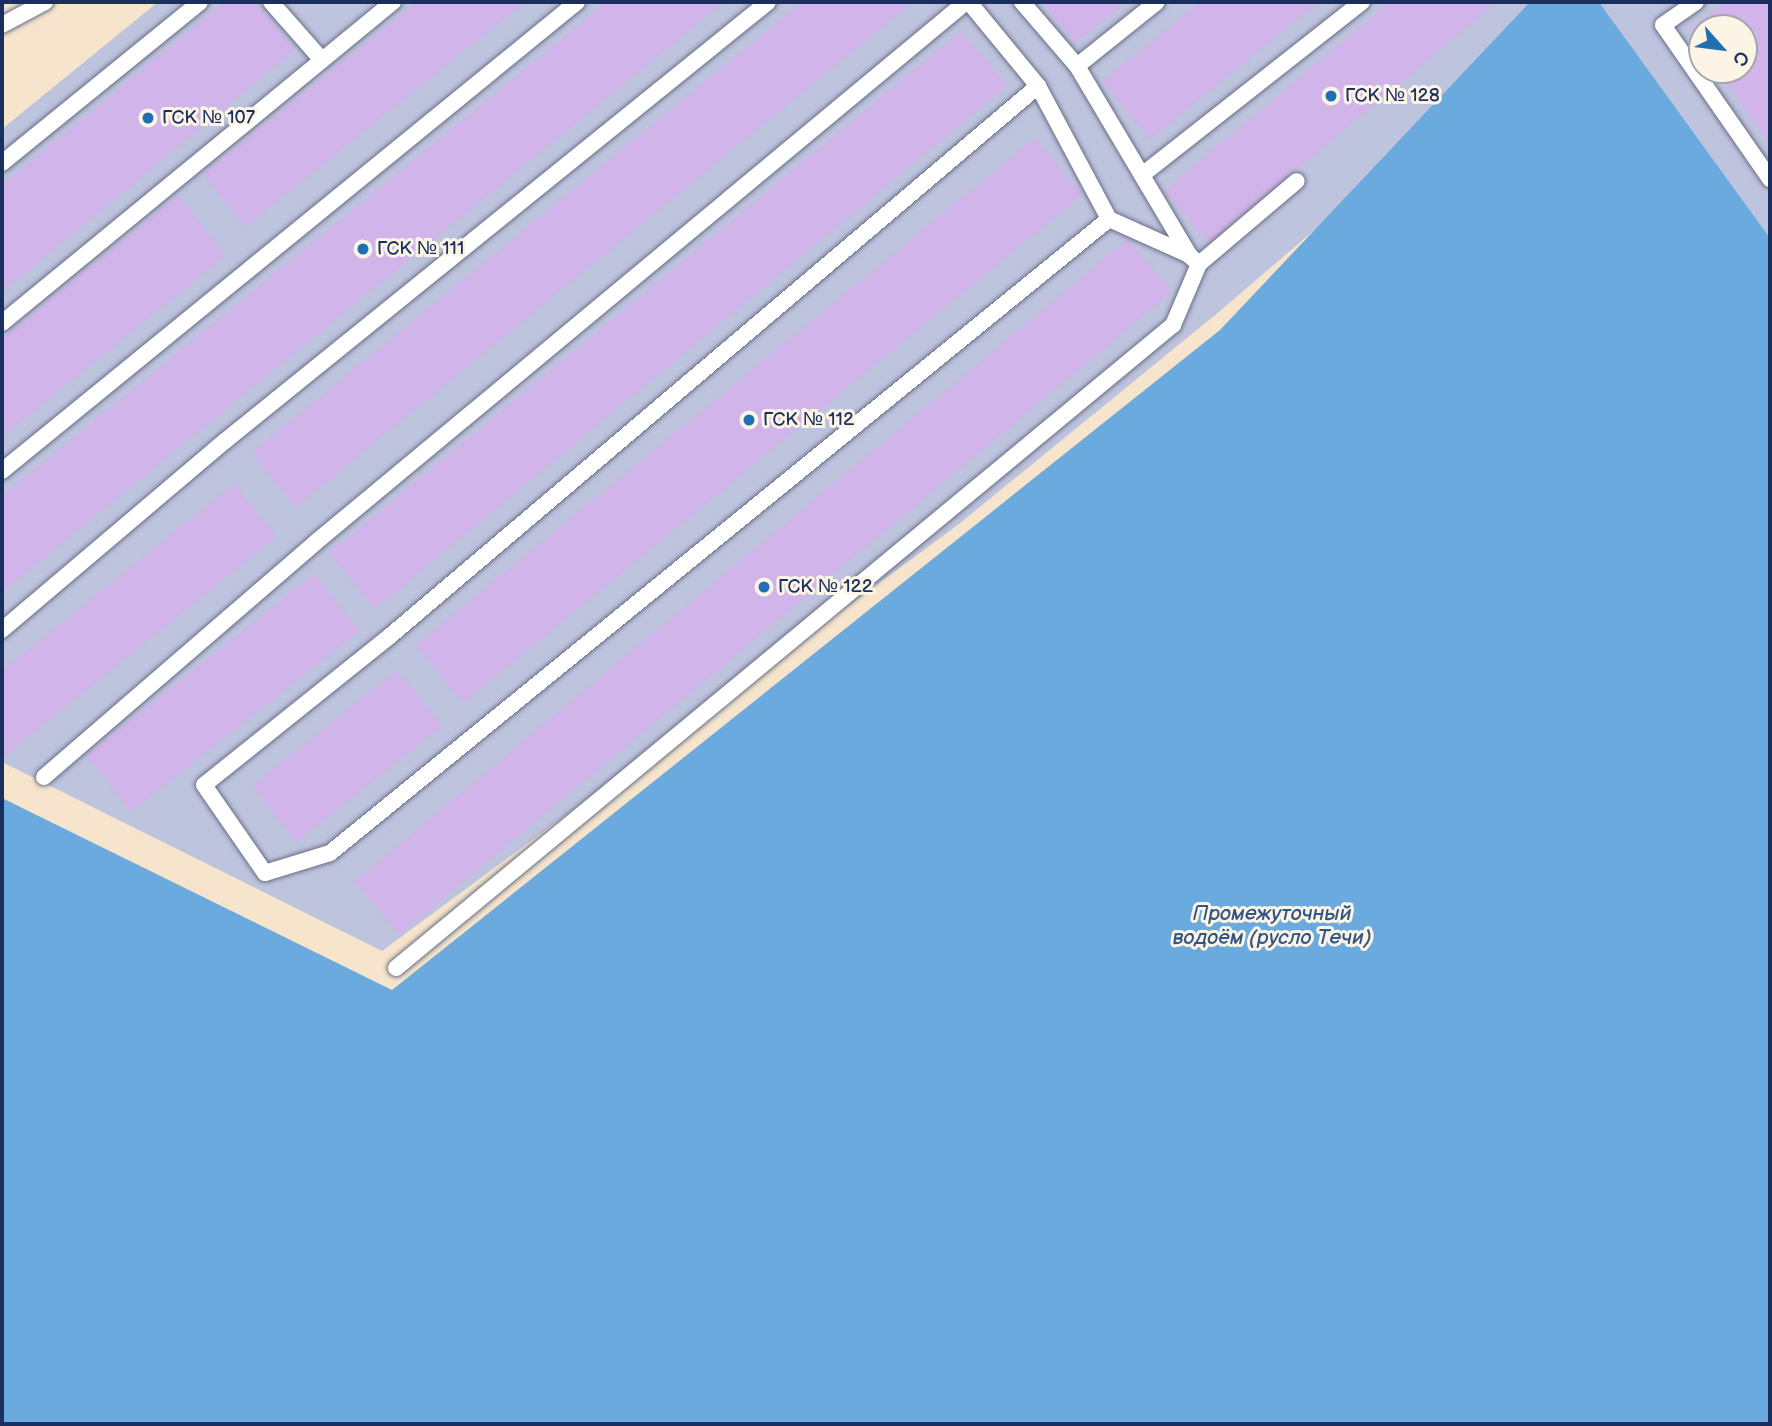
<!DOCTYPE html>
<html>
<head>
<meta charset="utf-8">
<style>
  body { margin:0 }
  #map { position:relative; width:1772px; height:1426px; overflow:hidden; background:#f6e5cc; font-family:"Balsamiq Sans",sans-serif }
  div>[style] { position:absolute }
  .industrial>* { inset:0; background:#bec3de }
  .water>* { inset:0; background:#6baade }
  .building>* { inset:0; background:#d1b4e9 }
  .roads { filter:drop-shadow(0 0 2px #686f84) drop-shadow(0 0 2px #686f84) }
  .service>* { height:16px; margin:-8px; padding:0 8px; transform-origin:8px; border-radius:8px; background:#fff }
  .dots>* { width:19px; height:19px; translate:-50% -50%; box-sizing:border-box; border:4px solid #fcf5e5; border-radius:50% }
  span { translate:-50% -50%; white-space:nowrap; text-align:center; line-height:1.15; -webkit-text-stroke:6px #fcf5e5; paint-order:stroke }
  .poi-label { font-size:19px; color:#1b2f5e }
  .left { translate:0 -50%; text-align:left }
  .water-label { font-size:21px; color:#335484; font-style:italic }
  .frame { position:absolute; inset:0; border:4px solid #1b2f5e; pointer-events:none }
  .north { position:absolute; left:1688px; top:14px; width:70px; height:70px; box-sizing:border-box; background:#fcf5e5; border:2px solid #a2a6af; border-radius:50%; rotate:118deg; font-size:19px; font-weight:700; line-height:28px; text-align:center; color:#1b2f5e }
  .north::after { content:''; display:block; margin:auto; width:24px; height:32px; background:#1f6fb2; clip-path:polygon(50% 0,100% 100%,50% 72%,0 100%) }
</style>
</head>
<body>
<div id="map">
  <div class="industrial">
    <i style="clip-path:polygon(158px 2px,1580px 2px,1220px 311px,959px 524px,382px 951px,2px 762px,2px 129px)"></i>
    <i style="clip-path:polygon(evenodd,1599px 2px,1770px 2px,1770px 238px,1599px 2px,1702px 28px,1744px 28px,1744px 70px,1702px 70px,1702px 28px)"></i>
  </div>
  <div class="water">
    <i style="clip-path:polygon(1530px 2px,1599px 2px,1770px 238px,1770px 1424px,2px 1424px,2px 798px,392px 990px,1220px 330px)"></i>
  </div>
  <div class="building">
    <i style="clip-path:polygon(224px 2px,255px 2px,295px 50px,2px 292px,2px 185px)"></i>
    <i style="clip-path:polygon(417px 2px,525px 2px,245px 227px,203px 174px)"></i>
    <i style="clip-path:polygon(607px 2px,724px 2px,2px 592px,2px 496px)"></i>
    <i style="clip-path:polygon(802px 2px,913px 2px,296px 507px,252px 453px)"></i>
    <i style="clip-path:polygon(1043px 2px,1126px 2px,1076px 43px)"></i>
    <i style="clip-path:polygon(1200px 2px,1319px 2px,1150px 139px,1103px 81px)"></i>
    <i style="clip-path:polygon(1390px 2px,1497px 2px,1209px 243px,1164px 191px)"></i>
    <i style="clip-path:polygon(1727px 2px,1765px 2px,1770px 9px,1770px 145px,1719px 70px,1744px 70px,1744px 28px,1702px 28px,1702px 45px,1690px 28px)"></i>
    <i style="clip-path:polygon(961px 31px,1007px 86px,375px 609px,329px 553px)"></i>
    <i style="clip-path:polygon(1035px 138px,1082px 195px,463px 703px,416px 645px)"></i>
    <i style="clip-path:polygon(178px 195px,226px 255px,2px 437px,2px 339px)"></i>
    <i style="clip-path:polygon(1128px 239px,1172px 292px,399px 935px,355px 881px)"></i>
    <i style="clip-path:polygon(234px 484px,276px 537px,2px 758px,2px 671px)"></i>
    <i style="clip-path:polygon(314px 574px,359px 631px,131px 812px,86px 755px)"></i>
    <i style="clip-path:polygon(397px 670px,442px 726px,296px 842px,252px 786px)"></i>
  </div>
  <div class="roads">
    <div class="service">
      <i style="left:271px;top:2px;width:77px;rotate:48.7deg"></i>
      <i style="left:969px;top:2px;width:109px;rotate:50.6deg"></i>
      <i style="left:1038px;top:86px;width:151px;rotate:61.9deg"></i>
      <i style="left:1109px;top:219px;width:88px;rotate:24.2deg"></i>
      <i style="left:1022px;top:2px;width:84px;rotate:49.3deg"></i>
      <i style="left:1077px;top:66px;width:220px;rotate:59.3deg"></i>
      <i style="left:1189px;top:255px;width:13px;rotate:42deg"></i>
      <i style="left:1199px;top:264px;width:128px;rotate:-40.3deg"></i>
      <i style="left:1696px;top:2px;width:40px;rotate:145.1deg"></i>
      <i style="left:1663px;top:25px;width:188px;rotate:55.2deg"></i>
      <i style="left:2px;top:25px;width:49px;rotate:-28.1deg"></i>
      <i style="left:1077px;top:66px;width:102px;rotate:-38.7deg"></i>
      <i style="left:1038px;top:86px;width:850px;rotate:139.68deg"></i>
      <i style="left:390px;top:636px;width:238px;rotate:141.3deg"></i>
      <i style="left:204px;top:785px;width:107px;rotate:55.3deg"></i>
      <i style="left:265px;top:873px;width:68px;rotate:-17.1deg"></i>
      <i style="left:330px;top:853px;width:1004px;rotate:-39.14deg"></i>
      <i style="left:2px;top:163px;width:255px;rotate:-39.1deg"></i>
      <i style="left:1142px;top:175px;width:280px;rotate:-38.2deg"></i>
      <i style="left:2px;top:323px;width:506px;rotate:-39.39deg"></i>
      <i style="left:2px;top:471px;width:742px;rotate:-39.2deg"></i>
      <i style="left:2px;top:630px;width:292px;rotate:-40.3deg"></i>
      <i style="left:225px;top:441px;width:698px;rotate:-38.95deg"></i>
      <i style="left:44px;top:777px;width:359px;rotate:-40.8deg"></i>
      <i style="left:316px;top:542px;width:845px;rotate:-39.72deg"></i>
      <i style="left:396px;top:968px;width:1009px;rotate:-39.61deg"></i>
      <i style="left:1173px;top:325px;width:66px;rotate:-66.9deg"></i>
    </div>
  </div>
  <div class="dots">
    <i style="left:1331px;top:96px;background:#1f6fb2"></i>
    <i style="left:148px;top:118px;background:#1f6fb2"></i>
    <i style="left:363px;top:249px;background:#1f6fb2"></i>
    <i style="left:749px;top:420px;background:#1f6fb2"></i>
    <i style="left:764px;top:587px;background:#1f6fb2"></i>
  </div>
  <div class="poi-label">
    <span class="left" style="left:1345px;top:96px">ГСК № 128</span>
    <span class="left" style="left:162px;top:118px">ГСК № 107</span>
    <span class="left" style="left:377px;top:249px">ГСК № 111</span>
    <span class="left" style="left:763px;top:420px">ГСК № 112</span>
    <span class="left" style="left:778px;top:587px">ГСК № 122</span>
  </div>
  <div class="water-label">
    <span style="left:1272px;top:926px">Промежуточный<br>водоём (русло Течи)</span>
  </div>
  <div class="frame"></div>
  <div class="north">С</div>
</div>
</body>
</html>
